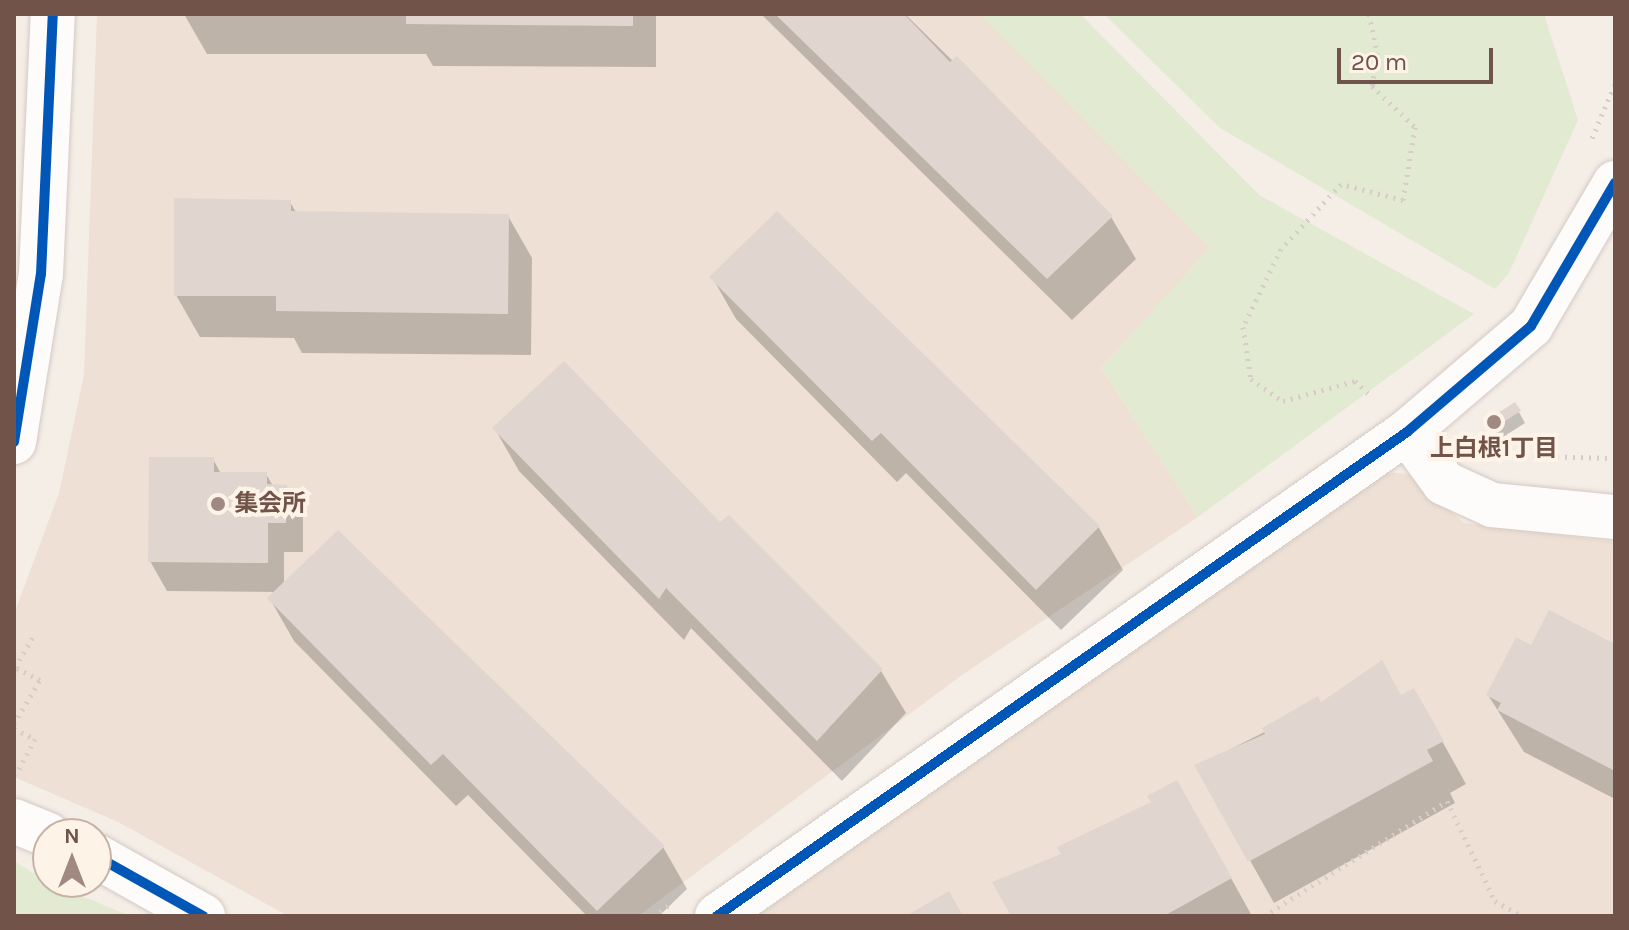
<!DOCTYPE html>
<html>
<head>
<meta charset="utf-8">
<style>
  body { margin:0 }
  #map { position:relative; width:1629px; height:930px; overflow:hidden; background:#f5eee7; font-family:Karla,"Noto Sans JP",sans-serif }
  div>[style] { position:absolute }
  .residential>* { inset:0; background:#eee0d4 }
  .green>* { inset:0; background:#e3ead2 }
  .shadow>* { inset:0; background:#0003 }
  .building>* { inset:0; background:#e1d6cf }
  .path>* { height:5px; margin-top:-2.5px; transform-origin:0; background:repeating-linear-gradient(90deg,#d7ccc9 0 2px,transparent 0 8px) }
  .roads { filter:drop-shadow(0 0 2px #d4c9c4) drop-shadow(0 0 2px #d4c9c4) }
  .secondary>* { height:44px; margin:-22px; padding:0 22px; transform-origin:22px; border-radius:22px; background:#fefcfb }
  .cycleway>* { height:10px; margin:-5px; padding:0 5px; transform-origin:5px; border-radius:5px; background:#0057b8 }
  .dots>* { width:22px; height:22px; translate:-50% -50%; box-sizing:border-box; border:4px solid #fef3e7; border-radius:50% }
  span { translate:-50% -50%; white-space:nowrap; text-align:center; line-height:1.15; -webkit-text-stroke:8px #fef3e7; paint-order:stroke }
  .poi-label { font-size:24px; color:#715349; font-weight:700 }
  .left { translate:0 -50%; text-align:left }
  .frame { position:absolute; inset:0; border:16px solid #715349; pointer-events:none }
  .north { position:absolute; left:32px; top:818px; width:80px; height:80px; box-sizing:border-box; background:#fef3e7; border:2px solid #c6b3a8; border-radius:50%; rotate:0deg; font-size:22px; font-weight:700; line-height:32px; text-align:center; color:#715349 }
  .north::after { content:''; display:block; margin:auto; width:28px; height:36px; background:#9f8980; clip-path:polygon(50% 0,100% 100%,50% 72%,0 100%) }
  .scale { position:absolute; left:1337px; top:48px; width:156px; height:36px; box-sizing:border-box; border:4px solid #715349; border-top:0; padding-left:10px; font-size:24px; line-height:28px; white-space:nowrap; color:#715349; -webkit-text-stroke:6px #fef3e7; paint-order:stroke }
</style>
</head>
<body>
<div id="map">
  <div class="residential">
    <i style="clip-path:polygon(97px 14px,1080px 14px,1259px 195px,1101px 368px,1198px 517px,962px 675px,638px 916px,288px 916px,118px 822px,14px 777px,14px 614px,59px 493px,84px 375px)"></i>
    <i style="clip-path:polygon(1382px 472px,1409px 474px,1464px 523px,1615px 542px,1615px 916px,757px 916px)"></i>
  </div>
  <div class="green">
    <i style="clip-path:polygon(979px 14px,1080px 14px,1259px 195px,1474px 314px,1198px 517px,1101px 368px,1210px 247px)"></i>
    <i style="clip-path:polygon(1104px 14px,1544px 14px,1578px 120px,1509px 273px,1495px 289px,1220px 128px)"></i>
    <i style="clip-path:polygon(14px 861px,48px 882px,130px 916px,14px 916px)"></i>
  </div>
  <div class="shadow">
    <i style="clip-path:polygon(184px 14px,656px 14px,656px 67px,433px 66px,426px 54px,207px 54px)"></i>
    <i style="clip-path:polygon(761px 14px,905px 14px,1111px 217px,1136px 259px,1072px 320px)"></i>
    <i style="clip-path:polygon(290px 202px,297px 214px,508px 216px,532px 258px,531px 355px,302px 353px,294px 338px,200px 337px,176px 295px)"></i>
    <i style="clip-path:polygon(777px 213px,1099px 528px,1123px 570px,1061px 630px,906px 473px,897px 482px,736px 319px,712px 277px)"></i>
    <i style="clip-path:polygon(1515px 405px,1525px 423px,1500px 439px,1489px 421px)"></i>
    <i style="clip-path:polygon(495px 429px,720px 525px,881px 671px,906px 713px,842px 781px,691px 628px,684px 640px,519px 471px)"></i>
    <i style="clip-path:polygon(213px 459px,221px 474px,266px 474px,273px 486px,286px 487px,303px 517px,303px 552px,284px 552px,284px 585px,663px 847px,687px 889px,659px 916px,587px 916px,468px 795px,456px 806px,294px 641px,270px 599px,276px 592px,167px 591px,150px 561px)"></i>
    <i style="clip-path:polygon(1615px 647px,1615px 799px,1524px 752px,1488px 695px,1532px 648px)"></i>
    <i style="clip-path:polygon(1401px 697px,1437px 732px,1466px 784px,1450px 793px,1455px 803px,1274px 903px,1197px 766px,1320px 704px)"></i>
    <i style="clip-path:polygon(1201px 824px,1252px 916px,1014px 916px)"></i>
  </div>
  <div class="building">
    <i style="clip-path:polygon(406px 14px,633px 14px,633px 26px,406px 24px)"></i>
    <i style="clip-path:polygon(775px 14px,904px 14px,950px 62px,957px 56px,1113px 216px,1047px 279px)"></i>
    <i style="clip-path:polygon(174px 198px,291px 200px,291px 211px,509px 214px,508px 314px,276px 311px,276px 296px,174px 296px)"></i>
    <i style="clip-path:polygon(777px 211px,1100px 526px,1036px 590px,881px 433px,872px 441px,709px 277px)"></i>
    <i style="clip-path:polygon(564px 361px,720px 522px,729px 515px,883px 669px,817px 741px,666px 588px,659px 599px,492px 428px)"></i>
    <i style="clip-path:polygon(1515px 402px,1521px 411px,1492px 429px,1487px 420px)"></i>
    <i style="clip-path:polygon(149px 457px,214px 457px,214px 472px,267px 472px,267px 484px,287px 485px,286px 523px,268px 523px,268px 563px,148px 562px)"></i>
    <i style="clip-path:polygon(338px 530px,665px 846px,597px 911px,443px 754px,431px 765px,267px 598px)"></i>
    <i style="clip-path:polygon(1549px 610px,1615px 644px,1615px 771px,1497px 710px,1501px 703px,1486px 695px,1516px 637px,1531px 645px)"></i>
    <i style="clip-path:polygon(1382px 660px,1401px 695px,1414px 688px,1444px 741px,1427px 750px,1433px 761px,1248px 862px,1194px 765px,1265px 734px,1262px 728px,1318px 696px,1321px 702px)"></i>
    <i style="clip-path:polygon(1177px 780px,1232px 878px,1164px 916px,1011px 916px,992px 882px,1061px 854px,1057px 847px,1151px 802px,1147px 796px)"></i>
    <i style="clip-path:polygon(949px 891px,963px 916px,906px 916px)"></i>
  </div>
  <div class="path">
    <i style="left:1369px;top:14px;width:39px;rotate:78deg"></i>
    <i style="left:1377px;top:52px;width:34px;rotate:98deg"></i>
    <i style="left:1372px;top:86px;width:59px;rotate:43.6deg"></i>
    <i style="left:1415px;top:127px;width:74px;rotate:99.3deg"></i>
    <i style="left:1403px;top:200px;width:64px;rotate:-165.5deg"></i>
    <i style="left:1341px;top:184px;width:88px;rotate:132.7deg"></i>
    <i style="left:1281px;top:249px;width:87px;rotate:116deg"></i>
    <i style="left:1243px;top:327px;width:53px;rotate:81.3deg"></i>
    <i style="left:1251px;top:379px;width:39px;rotate:35deg"></i>
    <i style="left:1283px;top:401px;width:75px;rotate:-15.5deg"></i>
    <i style="left:1355px;top:381px;width:22px;rotate:43deg"></i>
    <i style="left:1592px;top:138px;width:59px;rotate:-66.9deg"></i>
    <i style="left:1533px;top:456px;width:82px;rotate:1.4deg"></i>
    <i style="left:14px;top:724px;width:51px;rotate:-59.4deg"></i>
    <i style="left:40px;top:680px;width:28px;rotate:-153deg"></i>
    <i style="left:15px;top:667px;width:39px;rotate:-59deg"></i>
    <i style="left:14px;top:729px;width:23px;rotate:25deg"></i>
    <i style="left:35px;top:739px;width:40px;rotate:118deg"></i>
    <i style="left:653px;top:916px;width:21px;rotate:-35deg"></i>
    <i style="left:1264px;top:916px;width:216px;rotate:-32.1deg"></i>
    <i style="left:1447px;top:801px;width:111px;rotate:64.4deg"></i>
    <i style="left:1495px;top:901px;width:31px;rotate:29deg"></i>
  </div>
  <div class="roads">
    <div class="secondary">
      <i style="left:1407px;top:432px;width:63px;rotate:54deg"></i>
      <i style="left:1444px;top:483px;width:53px;rotate:24.6deg"></i>
      <i style="left:1492px;top:505px;width:124px;rotate:5.6deg"></i>
      <i style="left:14px;top:442px;width:170px;rotate:-80.9deg"></i>
      <i style="left:41px;top:274px;width:260px;rotate:-87.4deg"></i>
      <i style="left:14px;top:821px;width:37px;rotate:22deg"></i>
      <i style="left:96px;top:856px;width:123px;rotate:29.3deg"></i>
      <i style="left:717px;top:916px;width:843px;rotate:-35.05deg"></i>
      <i style="left:1407px;top:432px;width:163px;rotate:-40.5deg"></i>
      <i style="left:1531px;top:326px;width:166px;rotate:-59.6deg"></i>
    </div>
  </div>
  <div class="cycleway">
    <i style="left:14px;top:442px;width:170px;rotate:-80.9deg"></i>
    <i style="left:41px;top:274px;width:260px;rotate:-87.4deg"></i>
    <i style="left:96px;top:856px;width:123px;rotate:29.3deg"></i>
    <i style="left:717px;top:916px;width:843px;rotate:-35.05deg"></i>
    <i style="left:1407px;top:432px;width:163px;rotate:-40.5deg"></i>
    <i style="left:1531px;top:326px;width:166px;rotate:-59.6deg"></i>
  </div>
  <div class="dots">
    <i style="left:1494px;top:422px;background:#9f8980"></i>
    <i style="left:218px;top:504px;background:#9f8980"></i>
  </div>
  <div class="poi-label">
    <span style="left:1494px;top:449px">上白根1丁目</span>
    <span class="left" style="left:234px;top:504px">集会所</span>
  </div>
  <div class="frame"></div>
  <div class="north">N</div>
  <div class="scale">20 m</div>
</div>
</body>
</html>
